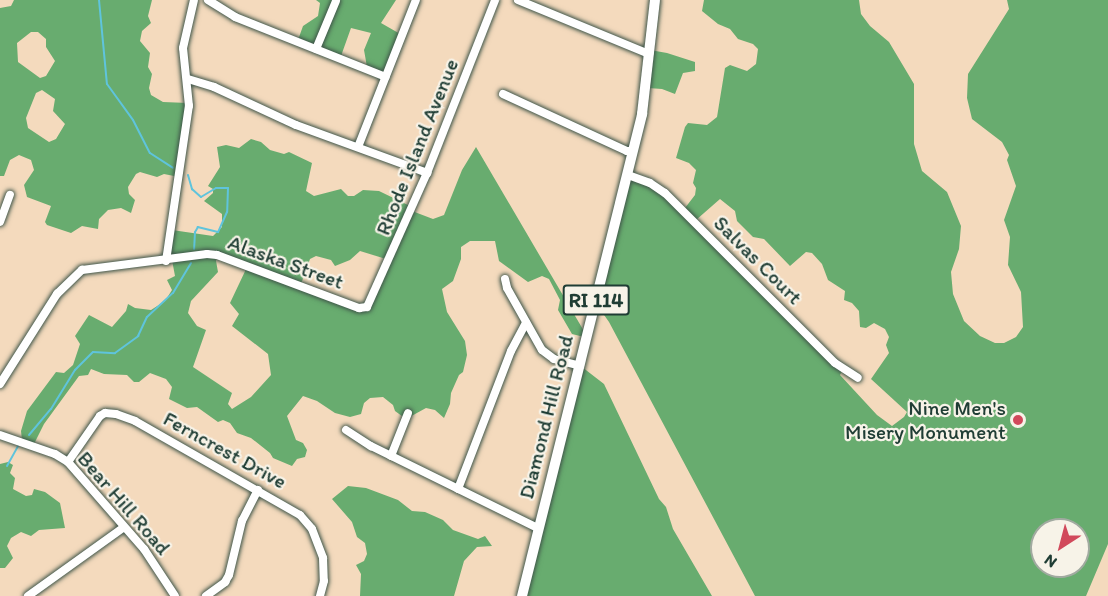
<!DOCTYPE html>
<html>
<head>
<meta charset="utf-8">
<style>
  body { margin:0 }
  #map { position:relative; width:1108px; height:596px; overflow:hidden; background:#f4dabd; font-family:Itim,sans-serif }
  div>[style] { position:absolute }
  .forest>* { inset:0; background:#68ac6f }
  .stream>* { height:2px; margin:-1px; padding:0 1px; transform-origin:1px; border-radius:1px; background:#5fc4dc }
  .roads { filter:drop-shadow(0 0 2px #3f5549) drop-shadow(0 0 2px #3f5549) }
  .minor>* { height:8px; margin:-4px; padding:0 4px; transform-origin:4px; border-radius:4px; background:#fff }
  .major>* { height:10px; margin:-5px; padding:0 5px; transform-origin:5px; border-radius:5px; background:#fff }
  .dots>* { width:16px; height:16px; translate:-50% -50%; box-sizing:border-box; border:3px solid #f7f3e8; border-radius:50% }
  span { translate:-50% -50%; white-space:nowrap; text-align:center; line-height:1.15; -webkit-text-stroke:4.5px #f7f3e8; paint-order:stroke }
  .shield-label span { padding:2px 4px; background:#f7f3e8; border:2px solid; border-radius:4px; -webkit-text-stroke-width:0 }
  .shield-label { font-size:20px; color:#1f3d34; font-weight:700 }
  .street-label { font-size:21px; color:#1f3d34 }
  .poi-label { font-size:21px; color:#1f3d34 }
  .right { translate:-100% -50%; text-align:right }
  .north { position:absolute; left:1030px; top:518px; width:60px; height:60px; box-sizing:border-box; background:#f7f3e8; border:2px solid #a1aaa0; border-radius:50%; rotate:216deg; font-size:16px; font-weight:700; line-height:24px; text-align:center; color:#1f3d34 }
  .north::after { content:''; display:block; margin:auto; width:21px; height:27px; background:#d1495b; clip-path:polygon(50% 0,100% 100%,50% 72%,0 100%) }
</style>
</head>
<body>
<div id="map">
  <div class="forest">
    <i style="clip-path:polygon(evenodd,14px 0,152px 0,148px 16px,151px 23px,142px 31px,140px 41px,150px 53px,148px 67px,152px 74px,149px 88px,151px 95px,163px 102px,188px 103px,179px 177px,164px 174px,157px 177px,140px 172px,136px 174px,128px 187px,129px 194px,135px 200px,131px 213px,121px 208px,108px 210px,99px 219px,98px 229px,82px 226px,71px 233px,47px 225px,45px 222px,51px 206px,27px 197px,24px 185px,34px 170px,31px 160px,19px 155px,10px 160px,4px 176px,0 176px,0 8px,11px 6px,14px 0,31px 32px,38px 32px,46px 39px,46px 47px,55px 61px,46px 76px,40px 78px,18px 62px,17px 43px,31px 32px,14px 0,42px 90px,55px 99px,53px 111px,65px 124px,56px 139px,49px 142px,28px 128px,26px 118px,36px 93px,42px 90px)"></i>
    <i style="clip-path:polygon(316px 0,396px 0,381px 23px,402px 35px,386px 74px,367px 67px,364px 50px,371px 33px,351px 28px,341px 56px,298px 40px,303px 26px,318px 16px,320px 3px)"></i>
    <i style="clip-path:polygon(evenodd,704px 0,859px 0,861px 14px,870px 26px,889px 42px,914px 84px,914px 144px,922px 171px,947px 192px,961px 226px,959px 249px,951px 272px,953px 294px,964px 321px,980px 336px,995px 343px,1004px 343px,1016px 337px,1023px 327px,1021px 292px,1008px 265px,1010px 237px,1004px 220px,1016px 186px,1007px 160px,1009px 155px,1002px 142px,972px 119px,967px 98px,968px 74px,1009px 9px,1007px 0,1108px 0,1108px 544px,1086px 596px,755px 596px,609px 322px,597px 305px,629px 173px,685px 208px,695px 195px,696px 188px,693px 183px,696px 170px,689px 163px,676px 158px,685px 127px,688px 123px,707px 125px,717px 117px,725px 68px,730px 65px,747px 71px,756px 64px,758px 49px,753px 44px,738px 39px,730px 29px,718px 24px,702px 11px,704px 0,720px 199px,735px 211px,737px 221px,753px 237px,764px 239px,790px 266px,806px 252px,812px 253px,822px 264px,828px 280px,845px 291px,844px 300px,852px 303px,859px 311px,860px 327px,866px 328px,874px 323px,885px 329px,889px 337px,886px 345px,889px 353px,871px 379px,907px 412px,904px 417px,892px 426px,877px 415px,840px 375px,844px 367px,696px 220px,720px 199px,704px 0,1042px 530px,1078px 530px,1078px 566px,1042px 566px,1042px 530px)"></i>
    <i style="clip-path:polygon(650px 50px,667px 53px,695px 62px,695px 71px,683px 73px,675px 94px,662px 89px,648px 88px)"></i>
    <i style="clip-path:polygon(evenodd,251px 139px,261px 142px,270px 150px,284px 154px,289px 152px,312px 163px,306px 191px,314px 196px,341px 189px,348px 196px,354px 196px,363px 190px,379px 191px,412px 207px,412px 211px,433px 219px,444px 215px,462px 170px,476px 147px,588px 338px,572px 334px,558px 310px,560px 300px,549px 279px,542px 276px,528px 282px,499px 261px,495px 241px,470px 241px,461px 247px,461px 259px,453px 281px,442px 289px,447px 312px,465px 341px,467px 355px,463px 372px,459px 375px,451px 393px,450px 404px,444px 418px,435px 410px,426px 408px,406px 419px,395px 411px,393px 405px,383px 397px,370px 398px,364px 403px,361px 414px,350px 417px,335px 413px,317px 401px,303px 396px,287px 416px,296px 440px,303px 443px,307px 450px,305px 457px,297px 459px,292px 466px,273px 458px,270px 453px,251px 438px,237px 433px,230px 423px,223px 420px,218px 422px,197px 407px,187px 408px,169px 399px,172px 387px,166px 379px,150px 373px,139px 382px,134px 382px,127px 375px,104px 374px,91px 369px,88px 375px,79px 376px,44px 424px,34px 444px,22px 440px,21px 431px,27px 411px,56px 372px,64px 373px,73px 365px,80px 344px,75px 336px,89px 315px,112px 327px,126px 311px,128px 304px,135px 308px,151px 310px,165px 301px,172px 290px,167px 280px,175px 276px,172px 260px,168px 259px,172px 230px,213px 236px,222px 227px,222px 214px,204px 201px,213px 193px,213px 189px,208px 186px,220px 167px,217px 147px,226px 145px,239px 148px,251px 139px,360px 251px,386px 259px,366px 307px,301px 284px,310px 259px,316px 256px,331px 260px,335px 266px,350px 260px,360px 251px,251px 139px,215px 255px,248px 265px,230px 303px,239px 314px,232px 326px,268px 354px,271px 375px,251px 397px,232px 409px,228px 404px,232px 393px,193px 367px,206px 330px,197px 326px,188px 313px,191px 301px,218px 272px,215px 255px)"></i>
    <i style="clip-path:polygon(582px 367px,604px 384px,659px 499px,666px 507px,673px 529px,712px 596px,524px 596px)"></i>
    <i style="clip-path:polygon(8px 462px,13px 465px,10px 473px,15px 478px,13px 489px,26px 496px,32px 495px,34px 489px,45px 492px,60px 503px,65px 528px,39px 530px,31px 536px,21px 532px,11px 538px,7px 546px,13px 558px,5px 568px,0 568px,0 464px)"></i>
    <i style="clip-path:polygon(348px 486px,366px 488px,398px 500px,412px 511px,425px 512px,443px 520px,453px 530px,478px 539px,485px 536px,492px 546px,477px 547px,464px 561px,454px 596px,360px 596px,361px 574px,356px 565px,364px 561px,367px 554px,365px 543px,357px 537px,352px 522px,332px 499px)"></i>
  </div>
  <div class="stream">
    <i style="left:99px;top:0;width:84px;rotate:84.6deg"></i>
    <i style="left:107px;top:84px;width:44px;rotate:54.2deg"></i>
    <i style="left:133px;top:120px;width:37px;rotate:63deg"></i>
    <i style="left:150px;top:153px;width:27px;rotate:33deg"></i>
    <i style="left:188px;top:175px;width:15px;rotate:74deg"></i>
    <i style="left:192px;top:189px;width:12px;rotate:42deg"></i>
    <i style="left:201px;top:197px;width:17px;rotate:-31deg"></i>
    <i style="left:216px;top:188px;width:12px"></i>
    <i style="left:228px;top:188px;width:24px;rotate:92deg"></i>
    <i style="left:227px;top:212px;width:22px;rotate:114deg"></i>
    <i style="left:218px;top:232px;width:21px;rotate:-166deg"></i>
    <i style="left:198px;top:227px;width:6px;rotate:121deg"></i>
    <i style="left:195px;top:232px;width:17px;rotate:93deg"></i>
    <i style="left:29px;top:435px;width:34px;rotate:-50deg"></i>
    <i style="left:51px;top:409px;width:46px;rotate:-58.4deg"></i>
    <i style="left:75px;top:370px;width:25px;rotate:-45deg"></i>
    <i style="left:93px;top:352px;width:22px;rotate:3deg"></i>
    <i style="left:115px;top:353px;width:29px;rotate:-36deg"></i>
    <i style="left:138px;top:336px;width:21px;rotate:-65deg"></i>
    <i style="left:147px;top:317px;width:35px;rotate:-43deg"></i>
    <i style="left:173px;top:293px;width:35px;rotate:-59deg"></i>
    <i style="left:7px;top:466px;width:23px;rotate:-61deg"></i>
  </div>
  <div class="roads">
    <div class="minor">
      <i style="left:208px;top:0;width:32px;rotate:32deg"></i>
      <i style="left:235px;top:17px;width:162px;rotate:21.7deg"></i>
      <i style="left:518px;top:0;width:142px;rotate:22.4deg"></i>
      <i style="left:316px;top:49px;width:52px;rotate:-67.4deg"></i>
      <i style="left:188px;top:79px;width:27px;rotate:17deg"></i>
      <i style="left:214px;top:87px;width:90px;rotate:24.9deg"></i>
      <i style="left:296px;top:125px;width:140px;rotate:20.1deg"></i>
      <i style="left:503px;top:94px;width:136px;rotate:24.7deg"></i>
      <i style="left:627px;top:151px;width:6px"></i>
      <i style="left:358px;top:147px;width:158px;rotate:-68.5deg"></i>
      <i style="left:628px;top:175px;width:23px;rotate:20deg"></i>
      <i style="left:650px;top:183px;width:18px;rotate:34deg"></i>
      <i style="left:665px;top:193px;width:240px;rotate:45deg"></i>
      <i style="left:835px;top:363px;width:27px;rotate:33deg"></i>
      <i style="left:0;top:222px;width:29px;rotate:-70deg"></i>
      <i style="left:166px;top:261px;width:157px;rotate:-81.6deg"></i>
      <i style="left:189px;top:106px;width:58px;rotate:-95.9deg"></i>
      <i style="left:183px;top:48px;width:49px;rotate:-77.1deg"></i>
      <i style="left:505px;top:279px;width:9px;rotate:77deg"></i>
      <i style="left:507px;top:288px;width:71px;rotate:60.6deg"></i>
      <i style="left:542px;top:350px;width:15px;rotate:37deg"></i>
      <i style="left:554px;top:359px;width:27px;rotate:15deg"></i>
      <i style="left:0;top:384px;width:107px;rotate:-57.7deg"></i>
      <i style="left:57px;top:294px;width:35px;rotate:-44deg"></i>
      <i style="left:82px;top:270px;width:126px;rotate:-7.3deg"></i>
      <i style="left:207px;top:254px;width:10px;rotate:6deg"></i>
      <i style="left:217px;top:255px;width:152px;rotate:20.5deg"></i>
      <i style="left:359px;top:308px;width:8px;rotate:-7deg"></i>
      <i style="left:367px;top:307px;width:147px;rotate:-65.9deg"></i>
      <i style="left:427px;top:173px;width:186px;rotate:-68.5deg"></i>
      <i style="left:346px;top:430px;width:30px;rotate:33deg"></i>
      <i style="left:371px;top:446px;width:186px;rotate:26.2deg"></i>
      <i style="left:0;top:435px;width:58px;rotate:19.1deg"></i>
      <i style="left:55px;top:454px;width:15px;rotate:32deg"></i>
      <i style="left:68px;top:462px;width:116px;rotate:48.9deg"></i>
      <i style="left:144px;top:549px;width:56px;rotate:56.6deg"></i>
      <i style="left:391px;top:456px;width:46px;rotate:-68.4deg"></i>
      <i style="left:68px;top:462px;width:56px;rotate:-55.2deg"></i>
      <i style="left:100px;top:416px;width:6px;rotate:-31deg"></i>
      <i style="left:105px;top:413px;width:11px;rotate:5deg"></i>
      <i style="left:116px;top:414px;width:20px;rotate:20deg"></i>
      <i style="left:135px;top:421px;width:190px;rotate:29.7deg"></i>
      <i style="left:300px;top:515px;width:18px;rotate:49deg"></i>
      <i style="left:312px;top:529px;width:31px;rotate:69deg"></i>
      <i style="left:323px;top:558px;width:23px;rotate:88deg"></i>
      <i style="left:324px;top:581px;width:16px;rotate:105deg"></i>
      <i style="left:458px;top:489px;width:148px;rotate:-69deg"></i>
      <i style="left:511px;top:351px;width:32px;rotate:-62deg"></i>
      <i style="left:28px;top:596px;width:118px;rotate:-35.7deg"></i>
      <i style="left:206px;top:596px;width:24px;rotate:-36deg"></i>
      <i style="left:225px;top:582px;width:8px;rotate:-60deg"></i>
      <i style="left:229px;top:575px;width:56px;rotate:-76.5deg"></i>
      <i style="left:242px;top:521px;width:35px;rotate:-63deg"></i>
    </div>
    <div class="major">
      <i style="left:522px;top:596px;width:497px;rotate:-76deg"></i>
      <i style="left:642px;top:114px;width:115px;rotate:-83.5deg"></i>
    </div>
  </div>
  <div class="dots">
    <i style="left:1018px;top:420px;background:#d1495b"></i>
  </div>
  <div class="shield-label">
    <span style="left:596px;top:300px">RI 114</span>
  </div>
  <div class="street-label">
    <span style="left:417px;top:147px;rotate:-68deg">Rhode Island Avenue</span>
    <span style="left:758px;top:260px;rotate:45deg">Salvas Court</span>
    <span style="left:286px;top:262px;rotate:20deg">Alaska Street</span>
    <span style="left:546px;top:417px;rotate:-76deg">Diamond Hill Road</span>
    <span style="left:225px;top:450px;rotate:29deg">Ferncrest Drive</span>
    <span style="left:124px;top:503px;rotate:49deg">Bear Hill Road</span>
  </div>
  <div class="poi-label">
    <span class="right" style="left:1006px;top:420px">Nine Men's<br>Misery Monument</span>
  </div>
  <div class="north">N</div>
</div>
</body>
</html>
